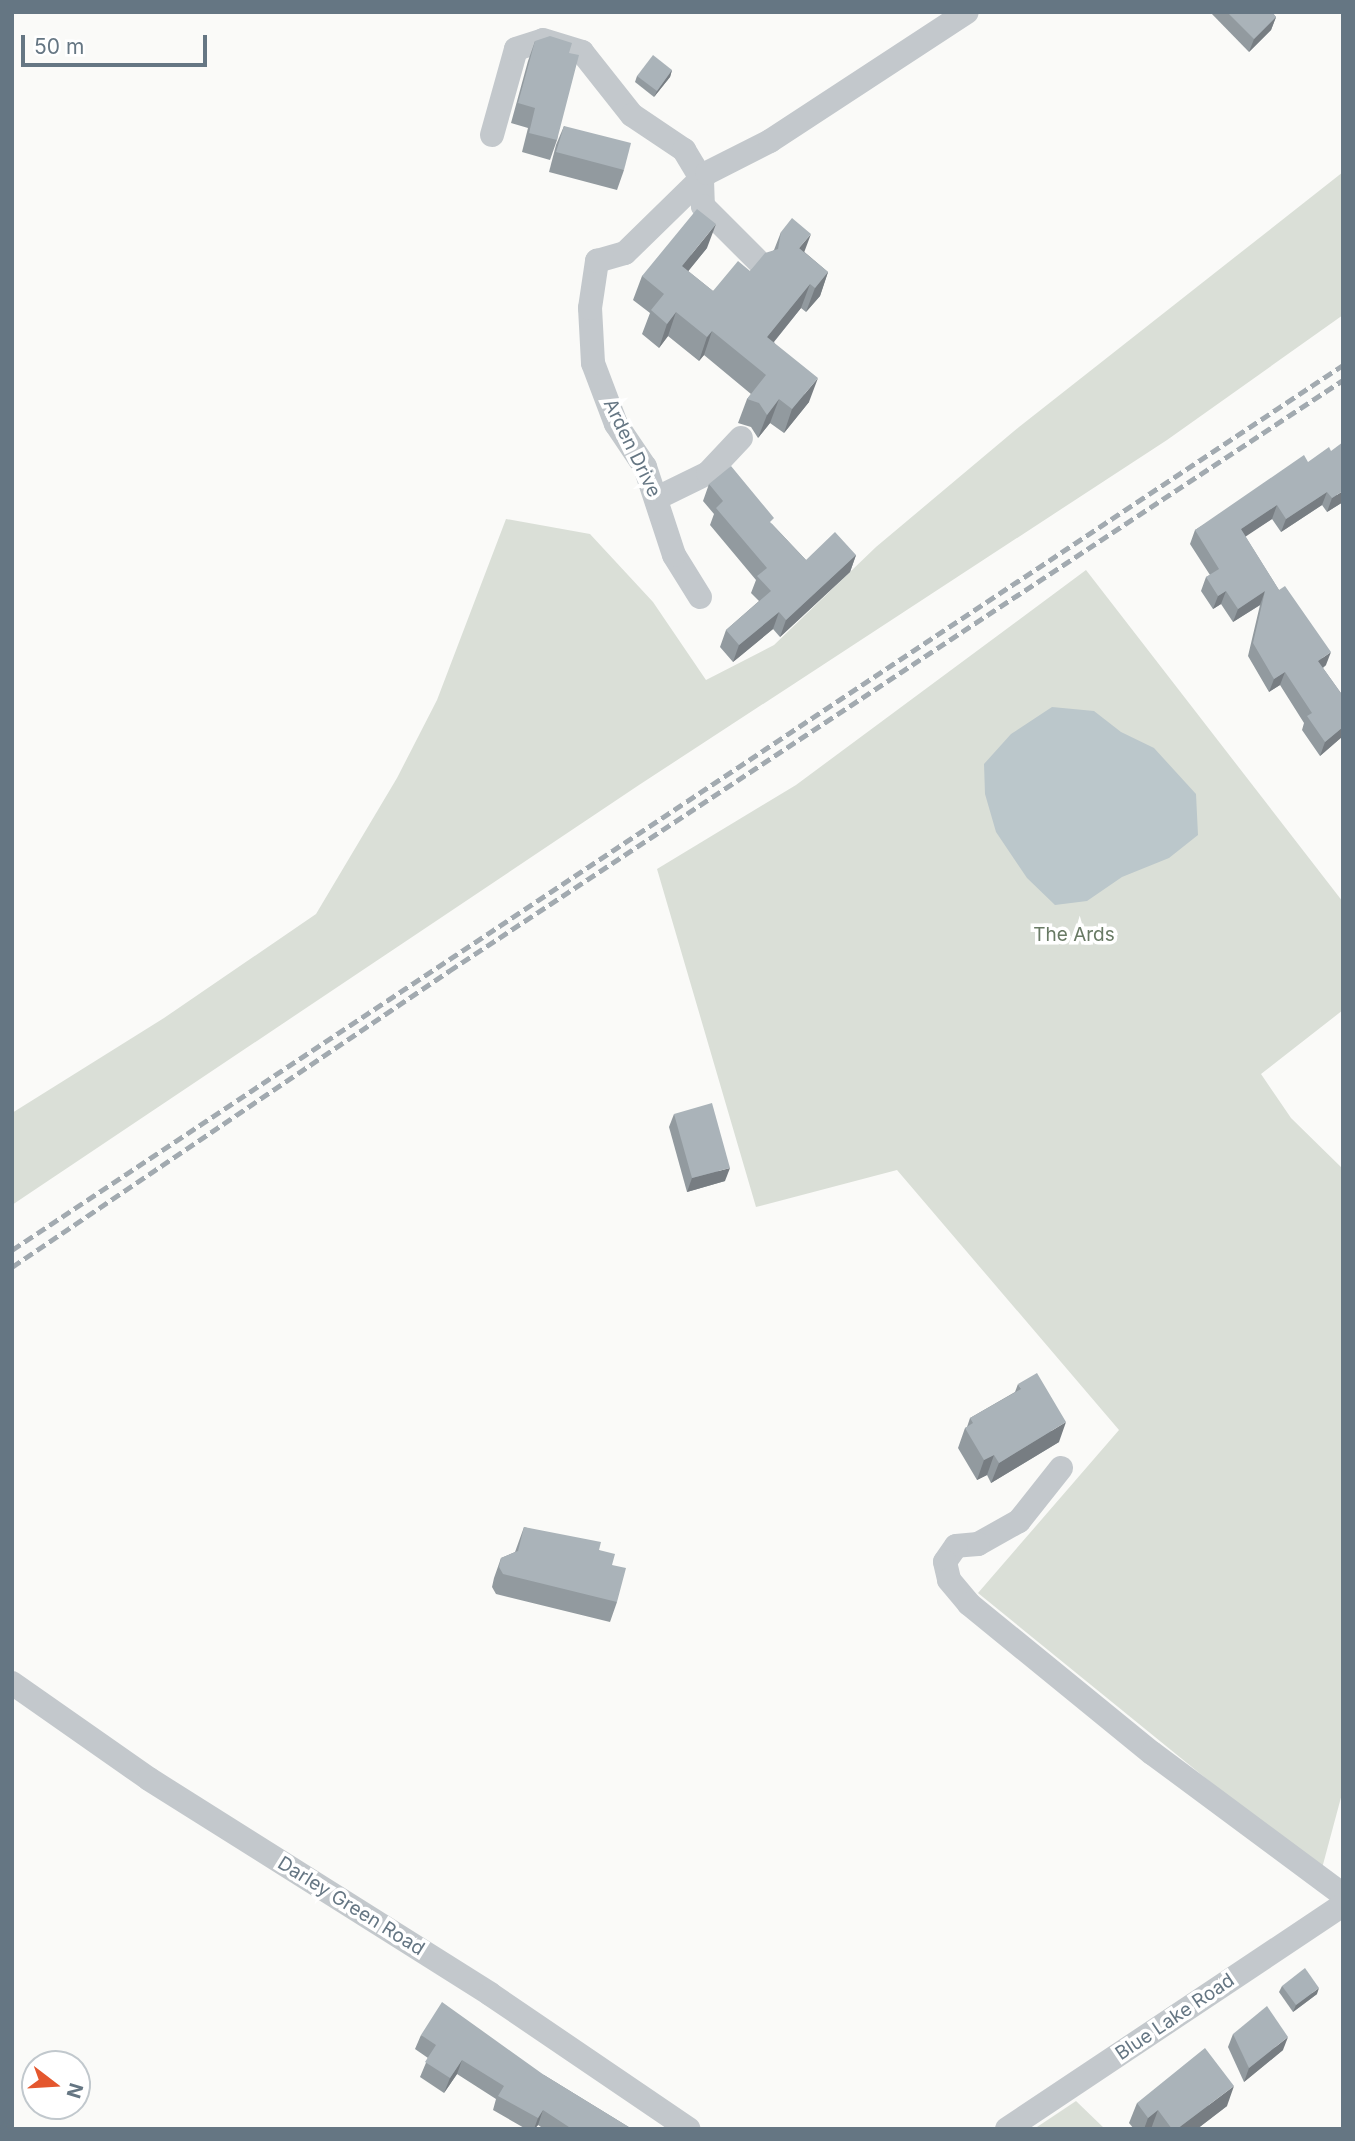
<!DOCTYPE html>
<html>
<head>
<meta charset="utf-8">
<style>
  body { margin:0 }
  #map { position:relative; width:1355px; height:2141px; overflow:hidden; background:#fafaf8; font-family:Inter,sans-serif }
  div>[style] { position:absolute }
  .green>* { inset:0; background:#dadfd7 }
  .water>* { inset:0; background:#bbc7cb }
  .minor>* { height:24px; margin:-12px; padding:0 12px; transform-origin:12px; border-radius:12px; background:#c3c8cc }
  .rail>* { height:5px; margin-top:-2.5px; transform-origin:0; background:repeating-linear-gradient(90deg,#a2aab0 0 10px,transparent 0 15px) }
  .wall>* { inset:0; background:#929a9f }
  .shaded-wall>* { inset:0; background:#777d82 }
  .building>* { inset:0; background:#aab3b9 }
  span { translate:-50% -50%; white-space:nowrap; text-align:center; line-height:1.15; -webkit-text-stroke:7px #fff; paint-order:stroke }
  .street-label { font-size:19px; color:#657683 }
  .park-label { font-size:19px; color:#687a64 }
  .frame { position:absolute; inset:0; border:14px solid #657683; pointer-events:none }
  .north { position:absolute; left:21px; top:2050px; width:70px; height:70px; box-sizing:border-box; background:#fff; border:2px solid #c1c8cd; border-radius:50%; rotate:107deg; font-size:19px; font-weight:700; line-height:28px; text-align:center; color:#657683 }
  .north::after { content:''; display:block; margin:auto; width:24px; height:32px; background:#e4572e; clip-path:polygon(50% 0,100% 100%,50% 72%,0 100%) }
  .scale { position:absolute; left:21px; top:35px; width:186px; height:32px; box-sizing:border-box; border:4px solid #657683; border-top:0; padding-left:9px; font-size:21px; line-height:24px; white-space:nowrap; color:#657683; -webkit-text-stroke:5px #fff; paint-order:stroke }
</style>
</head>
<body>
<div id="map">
  <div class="green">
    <i style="clip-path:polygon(1343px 172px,1343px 315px,1167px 440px,639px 785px,12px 1205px,12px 1113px,164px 1018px,316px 914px,397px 778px,437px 700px,506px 519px,590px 534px,653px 602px,706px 680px,774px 645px,876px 547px,1019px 427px)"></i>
    <i style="clip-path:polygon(1086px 570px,1343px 902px,1343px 1010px,1261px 1074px,1291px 1118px,1343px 1169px,1343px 1790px,1321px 1872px,978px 1593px,1119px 1430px,897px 1170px,756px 1207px,657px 869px,796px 785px)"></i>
    <i style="clip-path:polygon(1076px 2101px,1105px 2129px,1034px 2129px)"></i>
  </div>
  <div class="water">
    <i style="clip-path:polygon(1052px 707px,1094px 711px,1121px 732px,1154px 748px,1196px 794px,1198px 835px,1169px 858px,1122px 877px,1087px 901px,1055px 905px,1027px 878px,996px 832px,985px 794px,984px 764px,1011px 734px)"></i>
  </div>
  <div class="minor">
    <i style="left:492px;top:135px;width:89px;rotate:-74.4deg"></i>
    <i style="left:516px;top:49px;width:28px;rotate:-18deg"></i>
    <i style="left:543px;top:40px;width:41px;rotate:17.1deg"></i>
    <i style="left:582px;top:52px;width:80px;rotate:51.6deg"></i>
    <i style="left:632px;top:115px;width:63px;rotate:33.9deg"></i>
    <i style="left:684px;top:150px;width:35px;rotate:59deg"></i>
    <i style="left:702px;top:180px;width:26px;rotate:88deg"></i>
    <i style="left:703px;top:206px;width:79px;rotate:45deg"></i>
    <i style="left:657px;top:498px;width:57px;rotate:-26.1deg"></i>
    <i style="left:708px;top:473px;width:48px;rotate:-46.7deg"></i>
    <i style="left:700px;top:597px;width:49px;rotate:-121.8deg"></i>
    <i style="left:674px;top:555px;width:93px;rotate:-108.2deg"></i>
    <i style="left:645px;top:467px;width:52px;rotate:-124deg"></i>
    <i style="left:616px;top:424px;width:65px;rotate:-110.7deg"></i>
    <i style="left:593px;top:363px;width:55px;rotate:-93.1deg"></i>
    <i style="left:590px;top:308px;width:48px;rotate:-81.5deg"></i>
    <i style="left:597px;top:261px;width:29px;rotate:-16deg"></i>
    <i style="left:625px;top:253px;width:115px;rotate:-44.3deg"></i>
    <i style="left:707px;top:173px;width:71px;rotate:-26.9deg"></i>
    <i style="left:770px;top:141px;width:235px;rotate:-33.2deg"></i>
    <i style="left:1061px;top:1468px;width:68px;rotate:128.4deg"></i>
    <i style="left:1019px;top:1521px;width:47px;rotate:150.7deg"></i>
    <i style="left:978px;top:1544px;width:22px;rotate:175deg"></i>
    <i style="left:956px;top:1546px;width:19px;rotate:125deg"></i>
    <i style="left:945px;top:1562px;width:18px;rotate:77deg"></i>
    <i style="left:949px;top:1580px;width:31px;rotate:50deg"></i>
    <i style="left:969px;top:1604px;width:236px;rotate:39.2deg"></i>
    <i style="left:1152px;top:1753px;width:238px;rotate:36.6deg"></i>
    <i style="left:12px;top:1683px;width:167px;rotate:35deg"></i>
    <i style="left:149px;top:1779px;width:403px;rotate:32.2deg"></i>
    <i style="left:490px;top:1994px;width:240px;rotate:34.2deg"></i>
    <i style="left:1007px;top:2129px;width:404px;rotate:-33.7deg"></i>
  </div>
  <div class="rail">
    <i style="left:12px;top:1250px;width:1598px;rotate:-33.62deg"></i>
    <i style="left:12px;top:1267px;width:528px;rotate:-34.11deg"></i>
    <i style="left:449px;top:971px;width:1072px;rotate:-33.47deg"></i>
  </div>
  <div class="wall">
    <i style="clip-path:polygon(1210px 12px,1272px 12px,1276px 17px,1271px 30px,1249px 52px)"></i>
    <i style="clip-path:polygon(535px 41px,569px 53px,557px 140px,550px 160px,522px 152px,528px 128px,511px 123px,528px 61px)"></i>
    <i style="clip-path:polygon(672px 70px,670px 77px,654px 97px,635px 82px,637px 76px)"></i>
    <i style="clip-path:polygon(564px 126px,624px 170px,617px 190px,549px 172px,556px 145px)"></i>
    <i style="clip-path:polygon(781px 232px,828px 272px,820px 296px,806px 312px,801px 308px,774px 342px,809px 402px,784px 433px,770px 423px,758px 438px,751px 427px,738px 423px,747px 399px,751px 394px,704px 355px,699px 361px,668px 336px,659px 348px,642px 334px,650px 313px,633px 300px,642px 276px,707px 248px,688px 271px,713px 291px,750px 271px,774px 250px)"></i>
    <i style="clip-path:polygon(1308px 462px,1343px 502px,1327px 512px,1322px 505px,1281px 532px,1272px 519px,1245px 536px,1326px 665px,1323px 668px,1343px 696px,1343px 736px,1320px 756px,1302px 730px,1304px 723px,1280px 685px,1269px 692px,1248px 656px,1260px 605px,1233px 622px,1221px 604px,1213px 609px,1201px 591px,1206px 577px,1210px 575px,1190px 544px,1195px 530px)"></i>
    <i style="clip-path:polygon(709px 484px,772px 524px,806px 560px,856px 555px,850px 572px,780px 637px,773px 629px,733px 662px,720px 647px,726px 630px,759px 601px,751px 593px,756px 580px,710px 525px,714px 514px,703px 501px)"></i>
    <i style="clip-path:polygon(674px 1114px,725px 1181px,687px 1192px,669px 1127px)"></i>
    <i style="clip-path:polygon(1018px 1384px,1059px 1442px,991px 1483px,987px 1475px,977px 1480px,958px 1448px,965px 1428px,967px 1427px,970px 1418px,1015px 1392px)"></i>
    <i style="clip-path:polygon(524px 1527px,599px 1550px,612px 1565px,617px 1602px,610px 1622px,496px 1594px,492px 1587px,494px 1578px,501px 1558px,515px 1552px)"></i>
    <i style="clip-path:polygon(1282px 1986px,1317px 1994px,1293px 2012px,1279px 1992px)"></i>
    <i style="clip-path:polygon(1233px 2034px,1283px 2050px,1244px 2082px,1228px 2047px)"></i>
    <i style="clip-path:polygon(421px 2035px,544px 2075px,632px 2129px,544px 2129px,538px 2125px,535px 2129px,526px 2129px,493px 2110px,496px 2099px,457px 2074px,444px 2093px,420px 2077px,428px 2058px,415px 2049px)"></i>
    <i style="clip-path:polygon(1137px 2103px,1227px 2106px,1197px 2129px,1134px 2129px,1129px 2123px)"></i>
  </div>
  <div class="shaded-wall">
    <i style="clip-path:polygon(1276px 17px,1271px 30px,1249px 52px,1254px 39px)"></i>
    <i style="clip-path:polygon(672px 70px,670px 77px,654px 97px,657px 91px)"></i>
    <i style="clip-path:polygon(716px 224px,707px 248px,673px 290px,682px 266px)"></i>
    <i style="clip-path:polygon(811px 234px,802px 258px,799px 248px)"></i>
    <i style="clip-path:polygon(828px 272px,820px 296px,806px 312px,815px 288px)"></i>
    <i style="clip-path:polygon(810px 284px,801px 308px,759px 360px,767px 337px)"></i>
    <i style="clip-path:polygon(676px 312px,668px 336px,659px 348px,667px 324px)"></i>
    <i style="clip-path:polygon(712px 331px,704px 355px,699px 361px,707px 337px)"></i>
    <i style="clip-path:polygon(818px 378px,809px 402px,784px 433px,792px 409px)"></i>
    <i style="clip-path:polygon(779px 399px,770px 423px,758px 438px,767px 415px)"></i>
    <i style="clip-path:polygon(1343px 491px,1343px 502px,1327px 512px,1332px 498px)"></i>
    <i style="clip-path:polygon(1327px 492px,1322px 505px,1281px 532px,1286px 519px)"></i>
    <i style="clip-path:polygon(1277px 505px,1272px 519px,1236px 543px,1241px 529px)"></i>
    <i style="clip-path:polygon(856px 555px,850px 572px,780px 637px,786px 620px)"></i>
    <i style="clip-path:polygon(1226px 591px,1221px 604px,1213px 609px,1218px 596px)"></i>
    <i style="clip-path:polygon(1265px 591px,1260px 605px,1233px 622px,1238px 609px)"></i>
    <i style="clip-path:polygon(779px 612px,773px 629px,733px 662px,739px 645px)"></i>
    <i style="clip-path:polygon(1331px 652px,1326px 665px,1313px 674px,1318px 661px)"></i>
    <i style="clip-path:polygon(1285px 672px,1280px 685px,1269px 692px,1274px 679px)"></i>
    <i style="clip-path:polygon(1343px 727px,1343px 736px,1320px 756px,1325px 742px)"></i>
    <i style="clip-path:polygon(730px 1168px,725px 1181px,687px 1192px,692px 1178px)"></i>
    <i style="clip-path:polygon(1066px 1422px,1059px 1442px,991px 1483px,999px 1463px)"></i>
    <i style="clip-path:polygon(994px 1455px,987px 1475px,977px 1480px,984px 1460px)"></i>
    <i style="clip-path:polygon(1319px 1988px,1317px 1994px,1293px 2012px,1296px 2005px)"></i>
    <i style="clip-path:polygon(1288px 2037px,1283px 2050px,1244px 2082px,1249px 2068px)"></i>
    <i style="clip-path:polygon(462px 2060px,457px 2074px,444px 2093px,450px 2078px)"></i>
    <i style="clip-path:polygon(1234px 2086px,1227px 2106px,1197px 2129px,1177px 2129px)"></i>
    <i style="clip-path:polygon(543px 2110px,538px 2125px,534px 2129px,538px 2118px)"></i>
    <i style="clip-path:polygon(1158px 2110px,1151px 2129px,1144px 2129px,1148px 2118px)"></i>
  </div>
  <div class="building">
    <i style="clip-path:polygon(1227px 12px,1272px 12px,1276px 17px,1254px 39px)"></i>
    <i style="clip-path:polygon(550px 36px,572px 43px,569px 53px,579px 55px,557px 140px,529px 133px,535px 108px,518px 103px,535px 41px)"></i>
    <i style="clip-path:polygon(653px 55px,672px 70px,657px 91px,637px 76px)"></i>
    <i style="clip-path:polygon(564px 126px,631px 143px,624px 170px,556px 152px)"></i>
    <i style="clip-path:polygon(697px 209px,716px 224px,682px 266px,713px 291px,738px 261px,750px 271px,765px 253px,778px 249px,781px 232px,792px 218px,811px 234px,799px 248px,828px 272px,815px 288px,810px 284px,767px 337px,818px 378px,792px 409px,779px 399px,767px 415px,759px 403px,747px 399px,766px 375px,712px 331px,707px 337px,676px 312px,667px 324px,651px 310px,664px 294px,642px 276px)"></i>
    <i style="clip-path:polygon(1343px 442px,1343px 491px,1332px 498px,1327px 492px,1286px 519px,1277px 505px,1241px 529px,1279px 590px,1285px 586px,1331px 652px,1318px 661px,1343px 696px,1343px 727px,1325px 742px,1307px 716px,1312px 713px,1285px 672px,1274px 679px,1253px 643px,1265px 591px,1238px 609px,1226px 591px,1218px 596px,1206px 577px,1219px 569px,1195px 530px,1304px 455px,1308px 462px,1329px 447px,1331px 451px)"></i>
    <i style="clip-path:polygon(731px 466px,774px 518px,770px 522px,806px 560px,835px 532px,856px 555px,786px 620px,779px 612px,739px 645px,726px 630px,771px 591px,757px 576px,767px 568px,716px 508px,723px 501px,709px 484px)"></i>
    <i style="clip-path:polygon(712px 1103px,730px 1168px,692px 1178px,674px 1114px)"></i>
    <i style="clip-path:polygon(1037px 1373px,1066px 1422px,999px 1463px,994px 1455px,984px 1460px,965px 1428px,973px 1423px,970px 1418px,1021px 1389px,1018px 1384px)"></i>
    <i style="clip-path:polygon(524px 1527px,601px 1542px,599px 1550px,615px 1554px,612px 1565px,626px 1568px,617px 1602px,503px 1574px,499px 1567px,501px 1558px,518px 1551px)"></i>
    <i style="clip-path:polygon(1305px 1968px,1319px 1988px,1296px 2005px,1282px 1986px)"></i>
    <i style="clip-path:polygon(442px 2002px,544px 2075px,632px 2129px,572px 2129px,543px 2110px,538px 2118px,498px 2096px,504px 2086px,462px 2060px,450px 2078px,425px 2062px,436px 2045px,421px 2035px)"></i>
    <i style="clip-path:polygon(1267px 2006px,1288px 2037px,1249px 2068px,1233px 2034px)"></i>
    <i style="clip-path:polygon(1205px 2048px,1234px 2086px,1177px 2129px,1172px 2129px,1158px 2110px,1148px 2118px,1137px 2103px)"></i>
  </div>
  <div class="street-label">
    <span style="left:632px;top:448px;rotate:64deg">Arden Drive</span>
    <span style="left:351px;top:1906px;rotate:32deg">Darley Green Road</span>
    <span style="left:1175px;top:2017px;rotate:-34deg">Blue Lake Road</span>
  </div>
  <div class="park-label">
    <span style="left:1074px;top:935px">The Ards</span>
  </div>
  <div class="frame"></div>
  <div class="north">N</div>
  <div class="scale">50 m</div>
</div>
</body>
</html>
